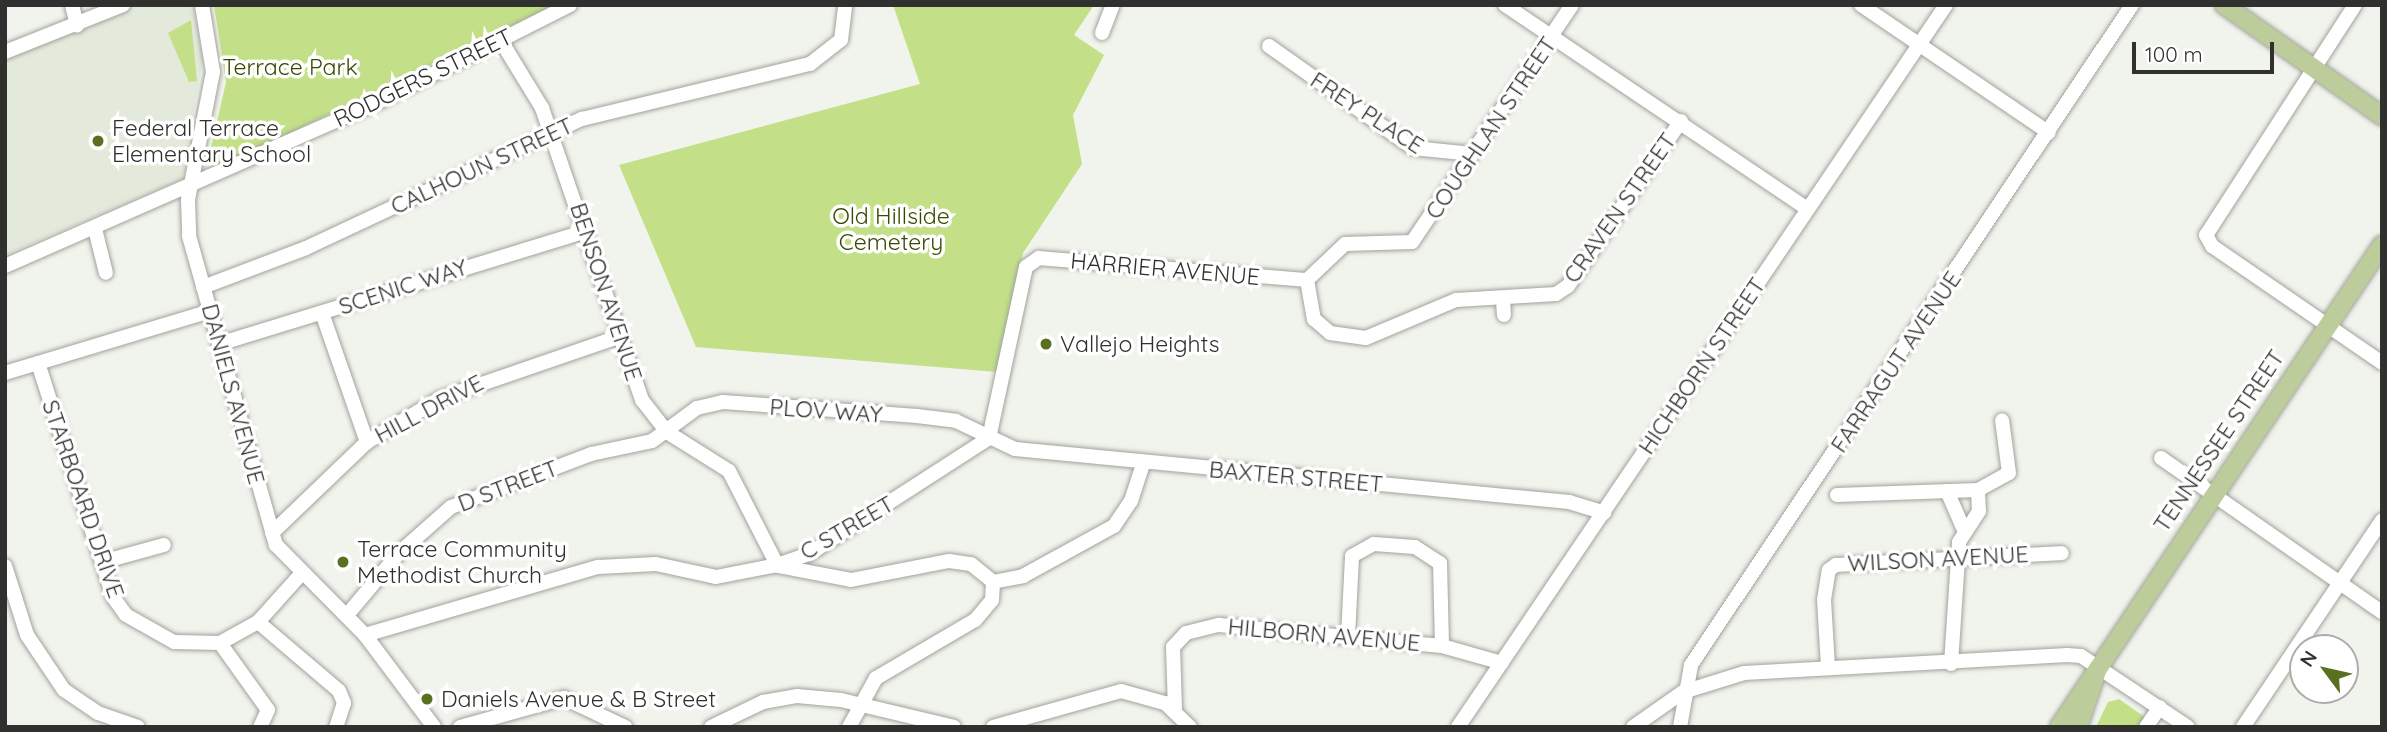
<!DOCTYPE html>
<html>
<head>
<meta charset="utf-8">
<style>
  body { margin:0 }
  #map { position:relative; width:2387px; height:732px; overflow:hidden; background:#f1f4ec; font-family:Quicksand,sans-serif }
  div>[style] { position:absolute }
  .built>* { inset:0; background:#e4eadb }
  .green>* { inset:0; background:#c3e089 }
  .roads { filter:drop-shadow(0 0 2px #a1a39c) drop-shadow(0 0 2px #a1a39c) }
  .minor>* { height:14px; margin:-7px; padding:0 7px; transform-origin:7px; border-radius:7px; background:#fff }
  .major>* { height:18px; margin:-9px; padding:0 9px; transform-origin:9px; border-radius:9px; background:#bccc9b }
  .dots>* { width:19px; height:19px; translate:-50% -50%; box-sizing:border-box; border:4px solid #fff; border-radius:50% }
  span { translate:-50% -50%; white-space:nowrap; text-align:center; line-height:1.15; -webkit-text-stroke:7px #fff; paint-order:stroke }
  .park-label { font-size:23px; color:#384a00 }
  .street-label { font-size:23px; color:#30312e }
  .poi-label { font-size:23px; color:#30312e }
  .left { translate:0 -50%; text-align:left }
  .frame { position:absolute; inset:0; border:7px solid #30312e; pointer-events:none }
  .north { position:absolute; left:2289px; top:634px; width:70px; height:70px; box-sizing:border-box; background:#fff; border:2px solid #acadab; border-radius:50%; rotate:303deg; font-size:19px; font-weight:700; line-height:28px; text-align:center; color:#30312e }
  .north::after { content:''; display:block; margin:auto; width:24px; height:32px; background:#597020; clip-path:polygon(50% 0,100% 100%,50% 72%,0 100%) }
  .scale { position:absolute; left:2132px; top:42px; width:142px; height:32px; box-sizing:border-box; border:4px solid #30312e; border-top:0; padding-left:9px; font-size:21px; line-height:24px; white-space:nowrap; color:#30312e; -webkit-text-stroke:5px #fff; paint-order:stroke }
</style>
</head>
<body>
<div id="map">
  <div class="built">
    <i style="clip-path:polygon(137px 5px,193px 5px,203px 58px,182px 179px,5px 255px,5px 55px)"></i>
  </div>
  <div class="green">
    <i style="clip-path:polygon(214px 5px,554px 5px,216px 169px,208px 161px,226px 82px)"></i>
    <i style="clip-path:polygon(893px 5px,1094px 5px,1074px 35px,1104px 55px,1073px 115px,1082px 164px,1023px 253px,997px 372px,696px 347px,619px 165px,920px 84px)"></i>
    <i style="clip-path:polygon(191px 20px,197px 81px,189px 82px,168px 33px)"></i>
    <i style="clip-path:polygon(2119px 699px,2149px 720px,2144px 727px,2096px 727px,2108px 702px)"></i>
  </div>
  <div class="roads">
    <div class="minor">
      <i style="left:72px;top:5px;width:21px;rotate:76deg"></i>
      <i style="left:202px;top:5px;width:68px;rotate:80.7deg"></i>
      <i style="left:213px;top:72px;width:130px;rotate:101.1deg"></i>
      <i style="left:188px;top:200px;width:36px;rotate:88deg"></i>
      <i style="left:189px;top:236px;width:321px;rotate:74.3deg"></i>
      <i style="left:276px;top:545px;width:127px;rotate:45.3deg"></i>
      <i style="left:365px;top:635px;width:115px;rotate:53.1deg"></i>
      <i style="left:1505px;top:5px;width:364px;rotate:34deg"></i>
      <i style="left:1572px;top:5px;width:286px;rotate:124deg"></i>
      <i style="left:1412px;top:242px;width:67px;rotate:178.3deg"></i>
      <i style="left:1345px;top:244px;width:52px;rotate:136.5deg"></i>
      <i style="left:1307px;top:280px;width:40px;rotate:80deg"></i>
      <i style="left:1314px;top:319px;width:21px;rotate:41deg"></i>
      <i style="left:1330px;top:333px;width:36px;rotate:8deg"></i>
      <i style="left:1366px;top:338px;width:98px;rotate:-22.9deg"></i>
      <i style="left:1456px;top:300px;width:100px;rotate:-3.4deg"></i>
      <i style="left:1556px;top:294px;width:14px;rotate:-34deg"></i>
      <i style="left:1568px;top:286px;width:200px;rotate:-55.6deg"></i>
      <i style="left:1861px;top:5px;width:227px;rotate:34.2deg"></i>
      <i style="left:2355px;top:5px;width:274px;rotate:122.9deg"></i>
      <i style="left:2206px;top:235px;width:13px;rotate:61deg"></i>
      <i style="left:2212px;top:246px;width:206px;rotate:34.5deg"></i>
      <i style="left:1102px;top:33px;width:30px;rotate:-69deg"></i>
      <i style="left:501px;top:41px;width:79px;rotate:58.5deg"></i>
      <i style="left:542px;top:108px;width:309px;rotate:71.1deg"></i>
      <i style="left:642px;top:400px;width:41px;rotate:52deg"></i>
      <i style="left:667px;top:432px;width:73px;rotate:32.2deg"></i>
      <i style="left:729px;top:471px;width:106px;rotate:62.9deg"></i>
      <i style="left:1269px;top:46px;width:176px;rotate:35.3deg"></i>
      <i style="left:1413px;top:148px;width:60px;rotate:5.7deg"></i>
      <i style="left:5px;top:52px;width:127px;rotate:-21.7deg"></i>
      <i style="left:95px;top:229px;width:45px;rotate:76deg"></i>
      <i style="left:5px;top:266px;width:399px;rotate:-23.7deg"></i>
      <i style="left:370px;top:106px;width:224px;rotate:-26.8deg"></i>
      <i style="left:203px;top:287px;width:110px;rotate:-20.7deg"></i>
      <i style="left:306px;top:248px;width:305px;rotate:-25.1deg"></i>
      <i style="left:582px;top:119px;width:235px;rotate:-13.6deg"></i>
      <i style="left:810px;top:64px;width:39px;rotate:-38deg"></i>
      <i style="left:841px;top:40px;width:35px;rotate:-83deg"></i>
      <i style="left:1503px;top:298px;width:17px;rotate:87deg"></i>
      <i style="left:322px;top:313px;width:137px;rotate:70.8deg"></i>
      <i style="left:219px;top:344px;width:385px;rotate:-17.1deg"></i>
      <i style="left:38px;top:363px;width:246px;rotate:72.2deg"></i>
      <i style="left:113px;top:597px;width:22px;rotate:54deg"></i>
      <i style="left:126px;top:615px;width:55px;rotate:29.4deg"></i>
      <i style="left:174px;top:642px;width:46px;rotate:1.2deg"></i>
      <i style="left:220px;top:643px;width:43px;rotate:-28.9deg"></i>
      <i style="left:258px;top:622px;width:64px;rotate:-48.1deg"></i>
      <i style="left:5px;top:373px;width:214px;rotate:-16.8deg"></i>
      <i style="left:989px;top:438px;width:175px;rotate:-77.8deg"></i>
      <i style="left:1026px;top:267px;width:16px;rotate:-35deg"></i>
      <i style="left:1039px;top:258px;width:269px;rotate:4.7deg"></i>
      <i style="left:2161px;top:458px;width:269px;rotate:34.9deg"></i>
      <i style="left:1978px;top:490px;width:35px;rotate:-29deg"></i>
      <i style="left:2009px;top:473px;width:53px;rotate:-97.5deg"></i>
      <i style="left:1947px;top:491px;width:43px;rotate:66.4deg"></i>
      <i style="left:1837px;top:495px;width:141px;rotate:-2deg"></i>
      <i style="left:272px;top:533px;width:132px;rotate:-43.8deg"></i>
      <i style="left:367px;top:442px;width:86px;rotate:-30.7deg"></i>
      <i style="left:441px;top:398px;width:187px;rotate:-19deg"></i>
      <i style="left:102px;top:562px;width:64px;rotate:-15.3deg"></i>
      <i style="left:5px;top:566px;width:72px;rotate:72.3deg"></i>
      <i style="left:27px;top:635px;width:66px;rotate:56.1deg"></i>
      <i style="left:64px;top:690px;width:41px;rotate:34.1deg"></i>
      <i style="left:98px;top:713px;width:42px;rotate:19.3deg"></i>
      <i style="left:778px;top:566px;width:74px;rotate:10.9deg"></i>
      <i style="left:851px;top:580px;width:100px;rotate:-11deg"></i>
      <i style="left:949px;top:561px;width:22px;rotate:8deg"></i>
      <i style="left:971px;top:564px;width:28px;rotate:39deg"></i>
      <i style="left:993px;top:582px;width:18px;rotate:93deg"></i>
      <i style="left:992px;top:600px;width:26px;rotate:130deg"></i>
      <i style="left:975px;top:620px;width:115px;rotate:149.6deg"></i>
      <i style="left:876px;top:678px;width:56px;rotate:118.9deg"></i>
      <i style="left:993px;top:582px;width:31px;rotate:-11deg"></i>
      <i style="left:1023px;top:576px;width:104px;rotate:-28.8deg"></i>
      <i style="left:1114px;top:526px;width:30px;rotate:-56deg"></i>
      <i style="left:1131px;top:501px;width:40px;rotate:-72deg"></i>
      <i style="left:347px;top:615px;width:81px;rotate:-50deg"></i>
      <i style="left:399px;top:553px;width:69px;rotate:-41.5deg"></i>
      <i style="left:451px;top:507px;width:150px;rotate:-20.7deg"></i>
      <i style="left:591px;top:454px;width:62px;rotate:-12deg"></i>
      <i style="left:652px;top:441px;width:56px;rotate:-36.3deg"></i>
      <i style="left:697px;top:408px;width:27px;rotate:-13deg"></i>
      <i style="left:723px;top:402px;width:195px;rotate:4.1deg"></i>
      <i style="left:917px;top:416px;width:39px;rotate:7deg"></i>
      <i style="left:956px;top:421px;width:65px;rotate:25.4deg"></i>
      <i style="left:1015px;top:449px;width:557px;rotate:5.46deg"></i>
      <i style="left:1569px;top:502px;width:37px;rotate:17deg"></i>
      <i style="left:258px;top:622px;width:106px;rotate:40.4deg"></i>
      <i style="left:339px;top:691px;width:13px;rotate:67deg"></i>
      <i style="left:344px;top:703px;width:25px;rotate:108deg"></i>
      <i style="left:365px;top:635px;width:243px;rotate:-16.3deg"></i>
      <i style="left:598px;top:567px;width:58px;rotate:-3deg"></i>
      <i style="left:656px;top:564px;width:61px;rotate:12.2deg"></i>
      <i style="left:716px;top:577px;width:62px;rotate:-11.1deg"></i>
      <i style="left:777px;top:565px;width:34px;rotate:-19deg"></i>
      <i style="left:809px;top:554px;width:214px;rotate:-32.8deg"></i>
      <i style="left:1348px;top:636px;width:80px;rotate:-87.1deg"></i>
      <i style="left:1352px;top:556px;width:25px;rotate:-29deg"></i>
      <i style="left:1374px;top:544px;width:41px;rotate:4.2deg"></i>
      <i style="left:1415px;top:547px;width:30px;rotate:33deg"></i>
      <i style="left:1440px;top:563px;width:83px;rotate:88.6deg"></i>
      <i style="left:220px;top:643px;width:82px;rotate:54.4deg"></i>
      <i style="left:268px;top:710px;width:19px;rotate:115deg"></i>
      <i style="left:1951px;top:664px;width:122px;rotate:-86.2deg"></i>
      <i style="left:1959px;top:542px;width:37px;rotate:-57deg"></i>
      <i style="left:1979px;top:511px;width:21px;rotate:-93deg"></i>
      <i style="left:1828px;top:667px;width:67px;rotate:-93.4deg"></i>
      <i style="left:1824px;top:600px;width:30px;rotate:-81deg"></i>
      <i style="left:1829px;top:570px;width:9px;rotate:-36deg"></i>
      <i style="left:1836px;top:565px;width:226px;rotate:-3deg"></i>
      <i style="left:1175px;top:710px;width:63px;rotate:-91.8deg"></i>
      <i style="left:1173px;top:647px;width:19px;rotate:-47deg"></i>
      <i style="left:1186px;top:633px;width:34px;rotate:-14deg"></i>
      <i style="left:1219px;top:625px;width:224px;rotate:5.4deg"></i>
      <i style="left:1442px;top:646px;width:62px;rotate:15.8deg"></i>
      <i style="left:460px;top:727px;width:108px;rotate:-15.6deg"></i>
      <i style="left:564px;top:698px;width:68px;rotate:25.4deg"></i>
      <i style="left:711px;top:727px;width:58px;rotate:-25.7deg"></i>
      <i style="left:763px;top:702px;width:35px;rotate:-10deg"></i>
      <i style="left:797px;top:696px;width:44px;rotate:5.2deg"></i>
      <i style="left:841px;top:700px;width:116px;rotate:13.4deg"></i>
      <i style="left:993px;top:727px;width:133px;rotate:-15.7deg"></i>
      <i style="left:1121px;top:691px;width:46px;rotate:15.3deg"></i>
      <i style="left:1165px;top:703px;width:35px;rotate:44deg"></i>
      <i style="left:1458px;top:727px;width:871px;rotate:-55.95deg"></i>
      <i style="left:1633px;top:727px;width:61px;rotate:-35deg"></i>
      <i style="left:1683px;top:692px;width:64px;rotate:-17.3deg"></i>
      <i style="left:1744px;top:673px;width:324px;rotate:-3.2deg"></i>
      <i style="left:2067px;top:655px;width:14px;rotate:4deg"></i>
      <i style="left:2081px;top:656px;width:128px;rotate:33.6deg"></i>
      <i style="left:1680px;top:727px;width:63px;rotate:-79.9deg"></i>
      <i style="left:1691px;top:665px;width:794px;rotate:-56.25deg"></i>
      <i style="left:2146px;top:727px;width:24px;rotate:-55deg"></i>
      <i style="left:2243px;top:727px;width:249px;rotate:-56.1deg"></i>
    </div>
    <div class="major">
      <i style="left:2224px;top:5px;width:193px;rotate:35.1deg"></i>
      <i style="left:2059px;top:727px;width:580px;rotate:-56.17deg"></i>
      <i style="left:2078px;top:727px;width:62px;rotate:-71.3deg"></i>
    </div>
  </div>
  <div class="dots">
    <i style="left:98px;top:141px;background:#597020"></i>
    <i style="left:1046px;top:344px;background:#597020"></i>
    <i style="left:343px;top:562px;background:#597020"></i>
    <i style="left:427px;top:699px;background:#597020"></i>
  </div>
  <div class="park-label">
    <span style="left:290px;top:67px">Terrace Park</span>
    <span style="left:891px;top:229px">Old Hillside<br>Cemetery</span>
  </div>
  <div class="street-label">
    <span style="left:423px;top:78px;rotate:-26deg">RODGERS STREET</span>
    <span style="left:1367px;top:113px;rotate:33deg">FREY PLACE</span>
    <span style="left:1491px;top:128px;rotate:-56deg">COUGHLAN STREET</span>
    <span style="left:482px;top:166px;rotate:-25deg">CALHOUN STREET</span>
    <span style="left:1620px;top:208px;rotate:-55deg">CRAVEN STREET</span>
    <span style="left:1165px;top:269px;rotate:5deg">HARRIER AVENUE</span>
    <span style="left:403px;top:287px;rotate:-18deg">SCENIC WAY</span>
    <span style="left:606px;top:292px;rotate:72deg">BENSON AVENUE</span>
    <span style="left:1896px;top:362px;rotate:-56deg">FARRAGUT AVENUE</span>
    <span style="left:1702px;top:366px;rotate:-56deg">HICHBORN STREET</span>
    <span style="left:233px;top:394px;rotate:75deg">DANIELS AVENUE</span>
    <span style="left:429px;top:409px;rotate:-28deg">HILL DRIVE</span>
    <span style="left:826px;top:411px;rotate:4deg">PLOV WAY</span>
    <span style="left:2219px;top:441px;rotate:-56deg">TENNESSEE STREET</span>
    <span style="left:1296px;top:477px;rotate:5deg">BAXTER STREET</span>
    <span style="left:508px;top:486px;rotate:-21deg">D STREET</span>
    <span style="left:83px;top:499px;rotate:71deg">STARBOARD DRIVE</span>
    <span style="left:847px;top:528px;rotate:-30deg">C STREET</span>
    <span style="left:1938px;top:559px;rotate:-3deg">WILSON AVENUE</span>
    <span style="left:1324px;top:635px;rotate:5deg">HILBORN AVENUE</span>
  </div>
  <div class="poi-label">
    <span class="left" style="left:112px;top:141px">Federal Terrace<br>Elementary School</span>
    <span class="left" style="left:1060px;top:344px">Vallejo Heights</span>
    <span class="left" style="left:357px;top:562px">Terrace Community<br>Methodist Church</span>
    <span class="left" style="left:441px;top:699px">Daniels Avenue &amp; B Street</span>
  </div>
  <div class="frame"></div>
  <div class="north">N</div>
  <div class="scale">100 m</div>
</div>
</body>
</html>
